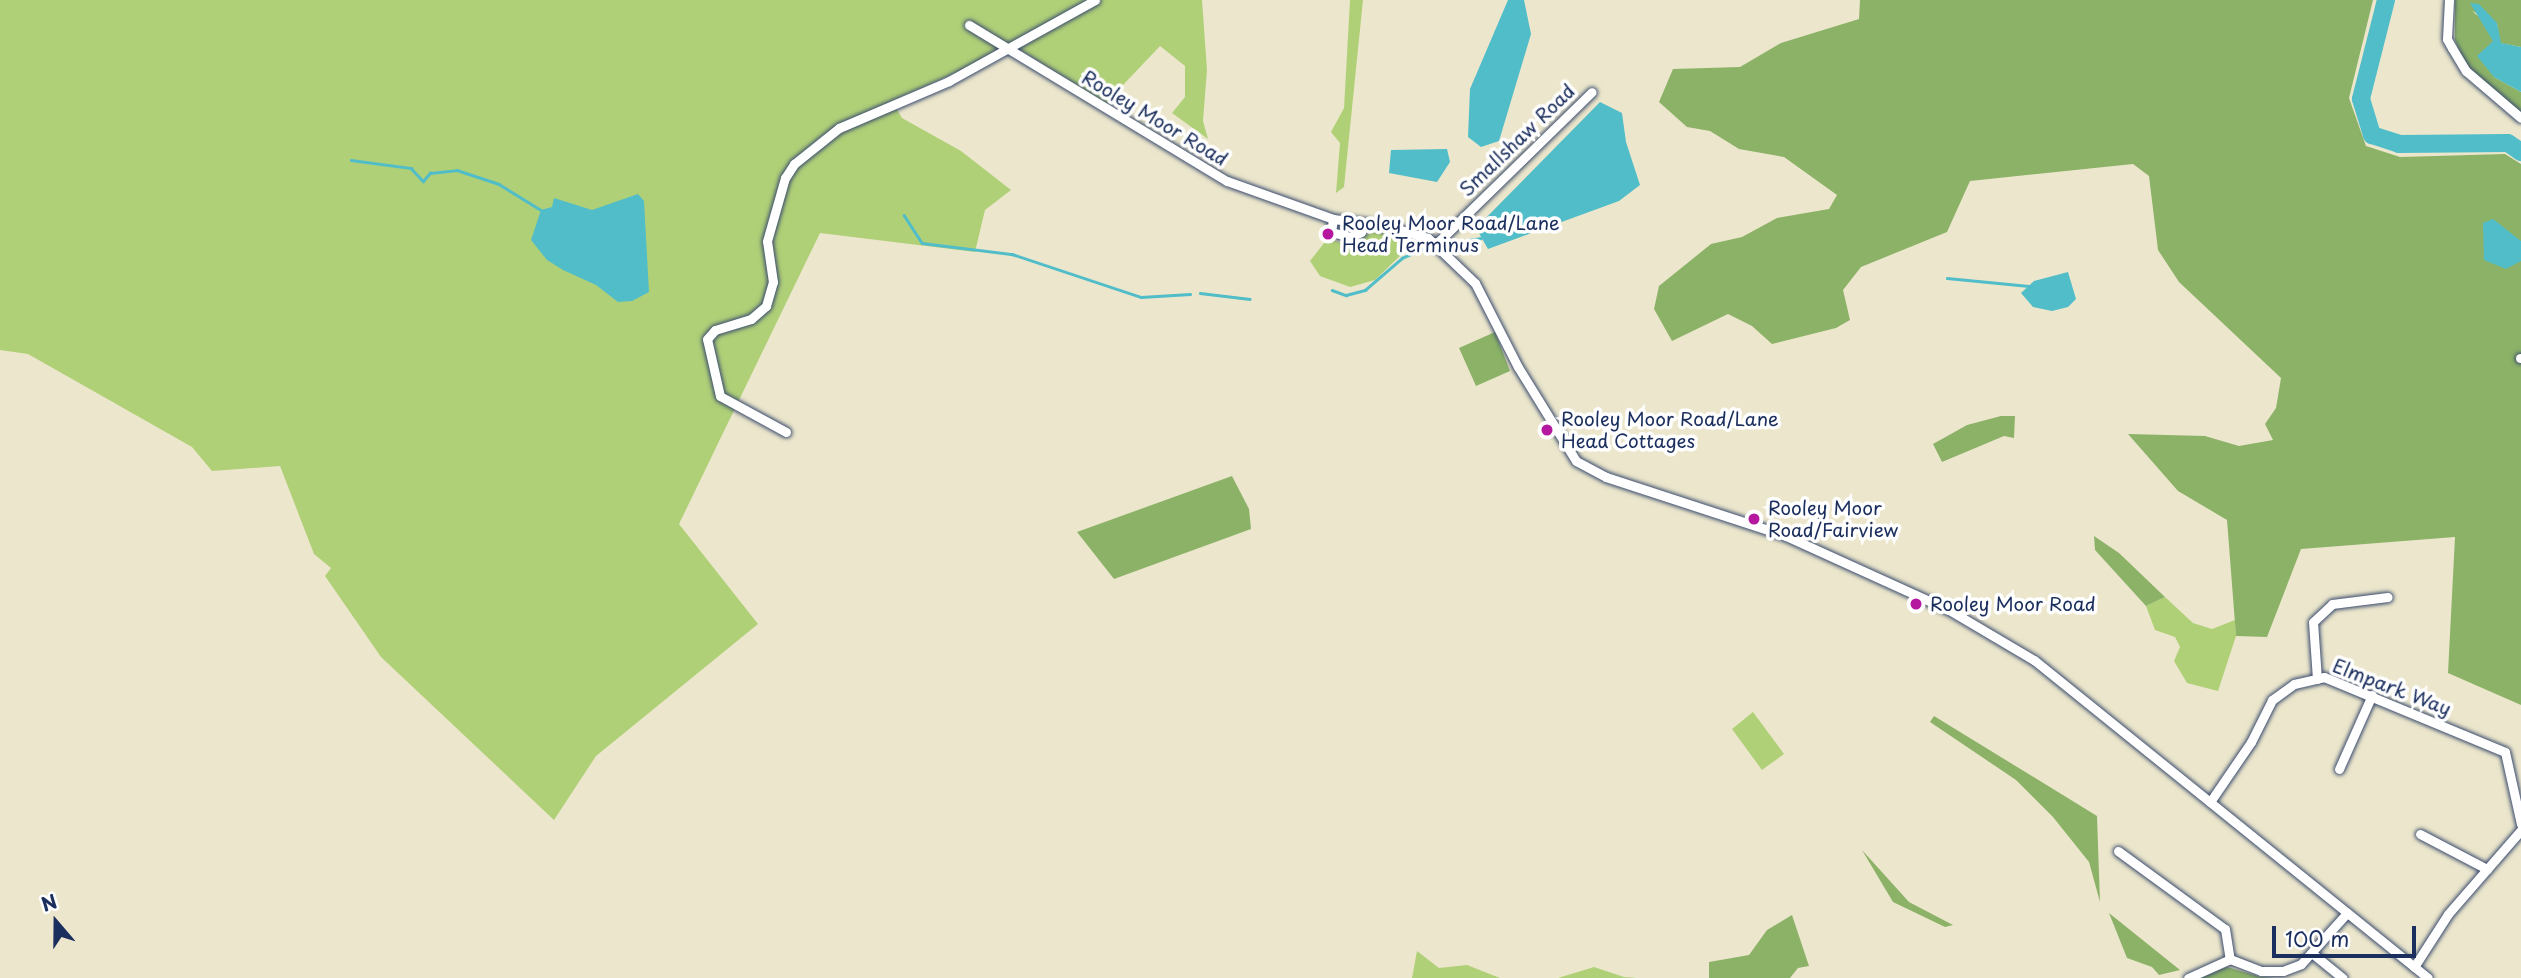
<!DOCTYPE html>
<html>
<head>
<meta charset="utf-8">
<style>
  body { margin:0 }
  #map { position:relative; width:2521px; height:978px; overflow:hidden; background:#ece7cc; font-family:"Playpen Sans",sans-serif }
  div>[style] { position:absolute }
  .green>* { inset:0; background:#b0d078 }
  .forest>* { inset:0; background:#8cb268 }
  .water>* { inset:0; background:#50bdc9 }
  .stream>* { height:2.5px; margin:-1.25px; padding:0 1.25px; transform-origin:1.25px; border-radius:1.25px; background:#50bdc9 }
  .river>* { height:18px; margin:-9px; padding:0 9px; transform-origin:9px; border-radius:9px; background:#50bdc9 }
  .roads { filter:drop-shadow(0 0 2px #3a4b6e) drop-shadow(0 0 2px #3a4b6e) }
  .street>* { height:9px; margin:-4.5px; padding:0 4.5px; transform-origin:4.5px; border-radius:4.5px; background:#fff }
  .dots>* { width:19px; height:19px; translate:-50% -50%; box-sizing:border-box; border:4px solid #fff; border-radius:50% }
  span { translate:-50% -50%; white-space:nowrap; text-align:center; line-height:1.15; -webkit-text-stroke:7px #fff; paint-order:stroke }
  .street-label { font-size:19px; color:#1b2f5e }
  .poi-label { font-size:19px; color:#1b2f5e }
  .left { translate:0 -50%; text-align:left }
  .north { position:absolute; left:21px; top:887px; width:70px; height:70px; -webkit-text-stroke:5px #fff; paint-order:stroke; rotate:340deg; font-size:19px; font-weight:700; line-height:28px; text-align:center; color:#1b2f5e }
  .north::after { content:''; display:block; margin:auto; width:24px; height:32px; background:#1b2f5e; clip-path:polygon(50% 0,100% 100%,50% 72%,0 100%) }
  .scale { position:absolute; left:2272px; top:926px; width:144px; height:32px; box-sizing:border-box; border:4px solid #1b2f5e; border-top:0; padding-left:9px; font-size:21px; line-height:24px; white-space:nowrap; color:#1b2f5e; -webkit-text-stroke:5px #fff; paint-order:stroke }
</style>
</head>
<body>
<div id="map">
  <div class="green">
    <i style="clip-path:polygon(0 0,1202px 0,1207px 70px,1203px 121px,1208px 139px,1172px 113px,1185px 97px,1185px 66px,1160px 46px,1106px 103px,1007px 42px,975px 64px,892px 101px,902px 118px,961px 151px,1011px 190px,985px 210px,975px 252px,820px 233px,679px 524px,758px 624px,596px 756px,554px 820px,381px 657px,325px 576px,331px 568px,314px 554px,280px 466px,212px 471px,192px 447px,28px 354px,0 350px)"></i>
    <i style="clip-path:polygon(1350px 0,1363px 0,1344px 187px,1336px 193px,1340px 143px,1331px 132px,1344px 108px)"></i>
    <i style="clip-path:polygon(1378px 231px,1422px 242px,1420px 255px,1403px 253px,1375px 280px,1350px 287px,1320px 276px,1310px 261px,1328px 238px,1341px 243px)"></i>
    <i style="clip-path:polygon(2165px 597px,2193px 623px,2212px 629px,2235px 620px,2236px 636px,2218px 691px,2187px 683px,2174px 661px,2180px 647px,2175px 637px,2155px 630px,2146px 606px)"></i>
    <i style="clip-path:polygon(1753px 712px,1784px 754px,1762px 770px,1732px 729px)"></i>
    <i style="clip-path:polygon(1417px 951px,1439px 968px,1467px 965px,1500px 978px,1412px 978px)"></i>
    <i style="clip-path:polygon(1594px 967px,1624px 977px,1637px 978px,1558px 978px)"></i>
  </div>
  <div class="forest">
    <i style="clip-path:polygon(1860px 0,2373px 0,2349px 98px,2366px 146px,2400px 157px,2505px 154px,2521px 164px,2521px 705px,2448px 673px,2455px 537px,2301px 549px,2267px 637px,2236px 636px,2227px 520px,2178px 491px,2128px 434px,2205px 436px,2239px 446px,2273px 440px,2265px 424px,2276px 408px,2281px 378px,2179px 282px,2158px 250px,2149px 176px,2133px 164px,1970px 181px,1947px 232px,1861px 267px,1843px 290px,1850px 320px,1836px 328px,1772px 344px,1752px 326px,1728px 314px,1672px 341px,1654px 309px,1659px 286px,1711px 244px,1742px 237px,1777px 218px,1829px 209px,1837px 195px,1784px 157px,1739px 149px,1710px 131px,1687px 127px,1659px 102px,1673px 69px,1740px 67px,1781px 43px,1859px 19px)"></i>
    <i style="clip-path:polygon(2455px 0,2521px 0,2521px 47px,2500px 43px,2497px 23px,2472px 11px,2483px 20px,2493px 41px,2494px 77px,2521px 92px,2521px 112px,2471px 70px,2461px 54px,2455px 40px)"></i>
    <i style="clip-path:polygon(1495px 332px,1510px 371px,1476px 386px,1459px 348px)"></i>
    <i style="clip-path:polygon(2001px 416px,2015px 416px,2014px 438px,2004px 436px,1942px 462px,1933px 444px,1967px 425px)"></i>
    <i style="clip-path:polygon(1232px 476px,1249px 509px,1251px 529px,1114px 579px,1077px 532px)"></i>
    <i style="clip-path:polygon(2094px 536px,2119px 553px,2165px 597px,2146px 606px,2095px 550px)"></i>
    <i style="clip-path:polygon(1934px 716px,2097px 816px,2100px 902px,2089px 862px,2053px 817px,2016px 780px,1930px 722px)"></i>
    <i style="clip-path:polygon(1862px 850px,1909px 902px,1953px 925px,1945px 927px,1893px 902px)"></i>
    <i style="clip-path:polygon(2109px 913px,2180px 970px,2159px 975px,2152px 967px,2127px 958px)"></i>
    <i style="clip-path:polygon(1792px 915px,1809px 966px,1798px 968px,1790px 978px,1709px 978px,1709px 962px,1749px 955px,1767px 930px)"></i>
    <i style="clip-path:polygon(2227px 967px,2261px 977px,2277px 978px,2199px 978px)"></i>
  </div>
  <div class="water">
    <i style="clip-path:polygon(1508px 0,1524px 0,1531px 34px,1499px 141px,1481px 147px,1468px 137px,1470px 89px)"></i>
    <i style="clip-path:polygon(2470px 3px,2479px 4px,2497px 23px,2501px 43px,2521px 47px,2521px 92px,2494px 77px,2477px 56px,2493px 41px)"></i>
    <i style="clip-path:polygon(1600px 102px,1622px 113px,1626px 142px,1640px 185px,1619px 201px,1488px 249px,1476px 228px)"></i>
    <i style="clip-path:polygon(1447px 149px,1450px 162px,1437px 182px,1389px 173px,1391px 150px)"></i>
    <i style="clip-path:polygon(638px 194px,644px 201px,649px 292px,632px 301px,618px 302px,596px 285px,563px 270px,547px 260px,531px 240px,541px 210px,552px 207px,554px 198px,592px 210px)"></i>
    <i style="clip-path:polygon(2493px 219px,2521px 241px,2521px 261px,2506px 269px,2484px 260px,2483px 223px)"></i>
    <i style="clip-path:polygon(2068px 272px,2076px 299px,2068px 307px,2052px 311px,2033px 307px,2021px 293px,2034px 281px)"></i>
  </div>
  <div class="stream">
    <i style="left:351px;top:160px;width:61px;rotate:7.6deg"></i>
    <i style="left:411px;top:168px;width:18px;rotate:47deg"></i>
    <i style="left:423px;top:181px;width:11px;rotate:-49deg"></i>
    <i style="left:430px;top:173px;width:27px;rotate:-6deg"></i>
    <i style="left:457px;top:170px;width:44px;rotate:18.4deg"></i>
    <i style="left:499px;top:184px;width:49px;rotate:31.8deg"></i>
    <i style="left:904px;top:215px;width:33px;rotate:57deg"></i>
    <i style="left:922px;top:243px;width:91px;rotate:7deg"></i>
    <i style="left:1012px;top:254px;width:136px;rotate:18.4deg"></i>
    <i style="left:1141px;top:297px;width:49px;rotate:-3.5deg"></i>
    <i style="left:1458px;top:242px;width:23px;rotate:-10deg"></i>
    <i style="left:1947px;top:278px;width:82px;rotate:5.6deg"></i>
    <i style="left:1332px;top:290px;width:15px;rotate:20deg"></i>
    <i style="left:1346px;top:295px;width:20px;rotate:-15deg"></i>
    <i style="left:1365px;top:290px;width:49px;rotate:-40.9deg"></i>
    <i style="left:1402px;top:258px;width:22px;rotate:-24deg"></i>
    <i style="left:1200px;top:293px;width:50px;rotate:6.8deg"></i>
  </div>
  <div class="river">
    <i style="left:2386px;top:0;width:102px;rotate:104.2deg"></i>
    <i style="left:2361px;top:99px;width:38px;rotate:73deg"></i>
    <i style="left:2372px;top:135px;width:28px;rotate:18deg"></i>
    <i style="left:2399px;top:144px;width:109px;rotate:-0.5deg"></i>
    <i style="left:2508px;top:143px;width:16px;rotate:35deg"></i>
  </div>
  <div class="roads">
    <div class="street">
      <i style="left:2449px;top:0;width:39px;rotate:93deg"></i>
      <i style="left:2447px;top:39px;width:10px;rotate:61deg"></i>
      <i style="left:2452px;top:48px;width:27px;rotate:59deg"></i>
      <i style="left:2466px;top:71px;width:72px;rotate:40.5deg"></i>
      <i style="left:969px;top:25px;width:301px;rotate:31.2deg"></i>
      <i style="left:1227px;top:181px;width:113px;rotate:19.7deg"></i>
      <i style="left:1365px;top:223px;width:10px;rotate:114deg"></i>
      <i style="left:1361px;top:232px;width:11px;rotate:153deg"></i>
      <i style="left:1351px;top:237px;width:21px;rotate:-166deg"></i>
      <i style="left:1331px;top:232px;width:13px;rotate:-81deg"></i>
      <i style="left:1333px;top:219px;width:32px;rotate:7deg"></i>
      <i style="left:1365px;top:223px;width:33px;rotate:11deg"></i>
      <i style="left:1397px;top:229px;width:32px;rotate:16deg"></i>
      <i style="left:1428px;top:238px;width:65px;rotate:43.8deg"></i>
      <i style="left:1475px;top:283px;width:94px;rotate:62.9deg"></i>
      <i style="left:1518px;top:367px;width:110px;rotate:58.3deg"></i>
      <i style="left:1576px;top:461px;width:34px;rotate:28deg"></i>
      <i style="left:1606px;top:477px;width:189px;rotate:18.1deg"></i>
      <i style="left:1786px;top:536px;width:179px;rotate:24.4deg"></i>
      <i style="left:1949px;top:610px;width:99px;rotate:30.5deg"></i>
      <i style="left:2034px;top:660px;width:506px;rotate:38.91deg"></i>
      <i style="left:1437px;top:243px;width:216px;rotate:-44.3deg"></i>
      <i style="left:2520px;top:358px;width:1px"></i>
      <i style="left:786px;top:432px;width:75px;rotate:-151.4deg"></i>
      <i style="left:720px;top:396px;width:58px;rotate:-102.8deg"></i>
      <i style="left:707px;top:339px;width:12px;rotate:-48deg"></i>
      <i style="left:715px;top:330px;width:38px;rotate:-17deg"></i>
      <i style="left:751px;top:319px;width:20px;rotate:-41deg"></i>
      <i style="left:766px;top:306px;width:25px;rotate:-74deg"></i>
      <i style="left:773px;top:282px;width:41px;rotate:-98.3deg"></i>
      <i style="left:767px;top:241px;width:66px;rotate:-74.1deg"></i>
      <i style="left:785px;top:178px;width:17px;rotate:-57deg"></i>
      <i style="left:794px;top:164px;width:58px;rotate:-38.7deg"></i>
      <i style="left:839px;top:128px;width:120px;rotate:-23.1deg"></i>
      <i style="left:949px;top:81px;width:167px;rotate:-29deg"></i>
      <i style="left:2317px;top:679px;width:57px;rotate:-94deg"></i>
      <i style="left:2313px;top:622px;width:26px;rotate:-43deg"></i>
      <i style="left:2332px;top:604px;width:56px;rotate:-7.1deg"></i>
      <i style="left:2339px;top:769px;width:81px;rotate:-66deg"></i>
      <i style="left:2210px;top:802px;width:73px;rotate:-55.7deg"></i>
      <i style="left:2251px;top:742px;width:47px;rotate:-63.4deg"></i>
      <i style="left:2272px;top:700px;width:27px;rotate:-36deg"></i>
      <i style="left:2294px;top:684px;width:31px;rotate:-13deg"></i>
      <i style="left:2324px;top:677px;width:196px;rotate:22.5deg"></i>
      <i style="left:2505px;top:752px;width:74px;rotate:77.5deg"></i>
      <i style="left:2420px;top:834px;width:76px;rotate:27.6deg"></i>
      <i style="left:2118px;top:851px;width:132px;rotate:36.1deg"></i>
      <i style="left:2225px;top:929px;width:30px;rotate:81deg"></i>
      <i style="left:2313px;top:954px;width:38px;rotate:39deg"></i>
      <i style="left:2414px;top:967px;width:63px;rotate:-57.3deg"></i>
      <i style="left:2448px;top:914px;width:111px;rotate:-49deg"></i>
      <i style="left:2188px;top:978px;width:46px;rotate:-24.3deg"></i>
      <i style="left:2230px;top:959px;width:33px;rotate:21deg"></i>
      <i style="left:2261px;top:971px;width:22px"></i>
      <i style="left:2283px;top:971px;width:19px;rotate:-21deg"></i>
      <i style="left:2301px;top:964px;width:69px;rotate:-48deg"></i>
    </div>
  </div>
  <div class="dots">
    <i style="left:1328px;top:234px;background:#b5179e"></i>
    <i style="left:1547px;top:430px;background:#b5179e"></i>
    <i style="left:1754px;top:519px;background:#b5179e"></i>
    <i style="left:1916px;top:604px;background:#b5179e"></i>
  </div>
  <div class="street-label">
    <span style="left:1155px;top:118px;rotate:31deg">Rooley Moor Road</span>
    <span style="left:1517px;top:140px;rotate:-44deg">Smallshaw Road</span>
    <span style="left:2392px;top:687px;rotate:21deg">Elmpark Way</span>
  </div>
  <div class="poi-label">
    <span class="left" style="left:1342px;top:234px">Rooley Moor Road/Lane<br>Head Terminus</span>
    <span class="left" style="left:1561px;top:430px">Rooley Moor Road/Lane<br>Head Cottages</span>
    <span class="left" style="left:1768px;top:519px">Rooley Moor<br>Road/Fairview</span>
    <span class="left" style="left:1930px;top:604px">Rooley Moor Road</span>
  </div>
  <div class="north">N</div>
  <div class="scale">100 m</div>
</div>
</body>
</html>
